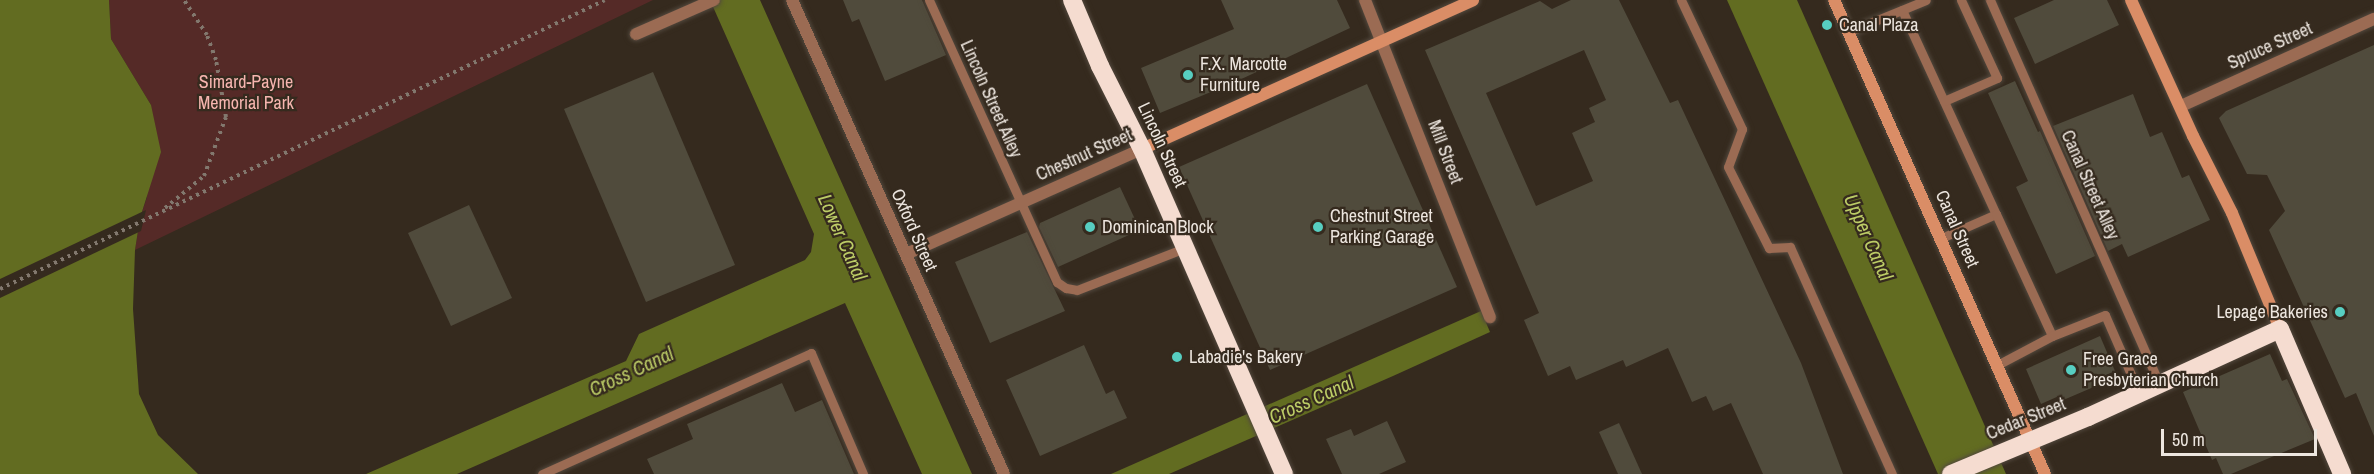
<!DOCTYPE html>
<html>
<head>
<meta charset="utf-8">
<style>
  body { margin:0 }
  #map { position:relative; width:2374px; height:474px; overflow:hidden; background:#352a1e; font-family:"Archivo Narrow",sans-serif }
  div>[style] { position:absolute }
  .green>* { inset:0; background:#552a27 }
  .water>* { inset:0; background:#626c21 }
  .pier>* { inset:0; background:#352a1e }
  .building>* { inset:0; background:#504b3c }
  .path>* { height:4px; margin-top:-2px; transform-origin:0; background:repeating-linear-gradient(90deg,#82786e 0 3px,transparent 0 7.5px) }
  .roads { filter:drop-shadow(0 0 2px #52483d) drop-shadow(0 0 2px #52483d) }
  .lane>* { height:9px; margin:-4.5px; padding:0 4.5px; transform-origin:4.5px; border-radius:4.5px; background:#9b6b53 }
  .street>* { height:12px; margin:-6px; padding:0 6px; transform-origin:6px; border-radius:6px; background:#9b6b53 }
  .secondary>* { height:12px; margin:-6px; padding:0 6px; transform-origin:6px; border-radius:6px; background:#da8d66 }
  .highway>* { height:18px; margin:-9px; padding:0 9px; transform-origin:9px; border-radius:9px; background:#f5dcd0 }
  .dots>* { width:16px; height:16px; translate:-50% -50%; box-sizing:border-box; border:3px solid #352a1e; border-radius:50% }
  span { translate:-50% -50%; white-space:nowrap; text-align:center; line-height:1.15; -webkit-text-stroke:4.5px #352a1e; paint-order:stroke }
  .poi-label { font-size:18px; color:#ede6df }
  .left { translate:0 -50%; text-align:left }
  .right { translate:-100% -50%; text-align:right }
  .street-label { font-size:18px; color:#ede6df }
  .park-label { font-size:18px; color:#f6b5af }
  .water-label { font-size:20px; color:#bccc66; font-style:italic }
  .scale { position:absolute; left:2161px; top:429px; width:156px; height:27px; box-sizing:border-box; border:3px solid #ede6df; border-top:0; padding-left:8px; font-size:18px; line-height:21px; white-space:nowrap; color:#ede6df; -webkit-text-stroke:4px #352a1e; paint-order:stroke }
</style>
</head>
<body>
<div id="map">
  <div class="green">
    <i style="clip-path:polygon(109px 0,653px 0,135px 250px,140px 218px,147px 197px,151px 105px,111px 39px)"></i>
  </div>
  <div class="water">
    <i style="clip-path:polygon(0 0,109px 0,111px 39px,151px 105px,161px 152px,140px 218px,135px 250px,133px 309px,139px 394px,158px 435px,198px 474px,0 474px)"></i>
    <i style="clip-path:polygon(710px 0,760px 0,972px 474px,922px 474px,845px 303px,457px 474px,366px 474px,626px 361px,639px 334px,805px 260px,811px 252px,814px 234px)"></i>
    <i style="clip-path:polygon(1727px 0,1797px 0,2006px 474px,1938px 474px)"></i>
    <i style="clip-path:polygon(1481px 311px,1490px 332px,1393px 376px,1169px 474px,1111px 474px)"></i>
  </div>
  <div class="pier">
    <i style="clip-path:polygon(146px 210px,141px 231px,0 298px,0 279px)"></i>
  </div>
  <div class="building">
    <i style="clip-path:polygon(843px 0,922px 0,946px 55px,885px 81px,859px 19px,852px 22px)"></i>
    <i style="clip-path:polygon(1221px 0,1337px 0,1350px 28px,1235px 82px,1160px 113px,1141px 68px,1234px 29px)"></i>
    <i style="clip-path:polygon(evenodd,1571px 0,1619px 0,1670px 103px,1678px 100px,1801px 363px,1843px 474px,1763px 474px,1731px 403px,1713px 411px,1706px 396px,1692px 402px,1668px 348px,1626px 367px,1623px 360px,1576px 380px,1570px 366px,1548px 376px,1524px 320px,1539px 313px,1425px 50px,1540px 1px,1552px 9px,1571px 0,1584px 50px,1606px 100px,1589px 108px,1595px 122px,1572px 133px,1593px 181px,1536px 206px,1486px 93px,1584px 50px)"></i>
    <i style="clip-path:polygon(2054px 0,2107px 0,2119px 25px,2035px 64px,2014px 18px)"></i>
    <i style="clip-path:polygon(2374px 45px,2374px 436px,2356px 393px,2345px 398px,2269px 230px,2285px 211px,2267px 175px,2247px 174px,2219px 118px,2226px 111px)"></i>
    <i style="clip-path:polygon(653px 72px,735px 265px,646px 302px,564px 109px)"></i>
    <i style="clip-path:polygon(2015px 81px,2038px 132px,2040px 131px,2095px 256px,2056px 274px,2016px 187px,2028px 181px,1988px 93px)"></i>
    <i style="clip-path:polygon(1367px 84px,1457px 287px,1270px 370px,1179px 167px)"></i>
    <i style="clip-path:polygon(2133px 94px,2150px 137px,2162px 132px,2182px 178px,2189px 175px,2210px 220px,2128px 257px,2122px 244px,2108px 251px,2053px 126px)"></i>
    <i style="clip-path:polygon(1120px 187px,1140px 230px,1058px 267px,1039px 227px,1040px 223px)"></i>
    <i style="clip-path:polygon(469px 205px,512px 298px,451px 326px,408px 233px)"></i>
    <i style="clip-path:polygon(1027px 232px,1065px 311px,990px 343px,955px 262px)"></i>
    <i style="clip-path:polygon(2100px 336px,2115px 371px,2093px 381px,2096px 386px,2061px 401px,2059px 396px,2041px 404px,2026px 369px)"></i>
    <i style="clip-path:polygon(1084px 345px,1106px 394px,1114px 390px,1127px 418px,1040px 456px,1006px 380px)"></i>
    <i style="clip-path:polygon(2270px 354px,2282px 381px,2287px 379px,2315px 439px,2231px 474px,2223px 474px,2216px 458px,2212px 460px,2183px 392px)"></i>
    <i style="clip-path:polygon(782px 383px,795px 412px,822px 400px,854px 474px,654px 474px,647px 459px,693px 439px,687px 424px)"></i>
    <i style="clip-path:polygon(1387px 421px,1406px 462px,1379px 474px,1342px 474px,1326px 439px,1351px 429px,1354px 436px)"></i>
    <i style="clip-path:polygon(1619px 423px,1642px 474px,1618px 474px,1599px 432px)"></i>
  </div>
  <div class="path">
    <i style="left:165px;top:208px;width:50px;rotate:-39.4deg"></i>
    <i style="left:204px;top:176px;width:63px;rotate:-69.6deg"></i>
    <i style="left:226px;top:117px;width:58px;rotate:-100deg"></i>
    <i style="left:216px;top:60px;width:27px;rotate:-110deg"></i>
    <i style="left:207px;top:35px;width:42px;rotate:-123.3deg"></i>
    <i style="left:0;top:289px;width:670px;rotate:-25.53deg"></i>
  </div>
  <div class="roads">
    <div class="lane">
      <i style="left:929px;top:0;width:310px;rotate:65.6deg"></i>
      <i style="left:1057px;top:282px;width:11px;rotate:34deg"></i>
      <i style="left:1066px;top:288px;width:11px;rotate:10deg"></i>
      <i style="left:1077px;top:290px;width:116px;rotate:-21.3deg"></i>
      <i style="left:1681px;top:0;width:143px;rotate:64.7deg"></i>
      <i style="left:1742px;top:129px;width:40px;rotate:110.2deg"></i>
      <i style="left:1728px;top:167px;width:91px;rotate:63.2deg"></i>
      <i style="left:1769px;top:248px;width:21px;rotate:-3deg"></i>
      <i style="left:1790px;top:247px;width:249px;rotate:65.8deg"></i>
      <i style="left:1990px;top:0;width:420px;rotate:66.2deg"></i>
      <i style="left:1902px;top:10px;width:225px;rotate:65.3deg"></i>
      <i style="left:1996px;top:214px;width:60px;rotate:156.4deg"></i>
      <i style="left:1848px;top:32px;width:84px;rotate:-22.3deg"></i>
      <i style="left:1944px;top:101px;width:58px;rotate:-23.5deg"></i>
      <i style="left:1997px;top:78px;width:86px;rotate:-114.8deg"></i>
      <i style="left:1996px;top:214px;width:134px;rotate:65.3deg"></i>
      <i style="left:2052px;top:336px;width:62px;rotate:152.2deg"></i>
      <i style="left:2052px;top:336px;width:57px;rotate:-21.6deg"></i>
      <i style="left:2105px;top:315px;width:85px;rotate:66.4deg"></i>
      <i style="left:542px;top:474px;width:295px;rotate:-24.2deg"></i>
      <i style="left:811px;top:353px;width:132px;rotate:66.7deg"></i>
    </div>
    <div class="street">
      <i style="left:792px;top:0;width:519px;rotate:65.9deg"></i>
      <i style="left:1365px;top:0;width:341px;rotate:68.5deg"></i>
      <i style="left:636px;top:34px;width:85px;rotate:-23.6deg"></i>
      <i style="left:2181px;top:106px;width:212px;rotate:-24.3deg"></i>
      <i style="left:906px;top:254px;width:258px;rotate:-24deg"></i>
    </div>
    <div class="secondary">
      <i style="left:1834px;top:0;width:519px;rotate:66deg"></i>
      <i style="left:2131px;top:0;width:149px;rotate:65.5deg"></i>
      <i style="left:2193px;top:136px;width:86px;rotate:63.1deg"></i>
      <i style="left:2232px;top:213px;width:126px;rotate:67.5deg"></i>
      <i style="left:1142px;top:149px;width:363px;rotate:-24.2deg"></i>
    </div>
    <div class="highway">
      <i style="left:1072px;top:0;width:72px;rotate:67deg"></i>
      <i style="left:1100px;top:66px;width:93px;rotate:63.2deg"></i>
      <i style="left:1142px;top:149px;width:355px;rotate:66.4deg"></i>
      <i style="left:1951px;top:474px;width:148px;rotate:-22.6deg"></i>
      <i style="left:2088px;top:417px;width:211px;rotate:-24.6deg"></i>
      <i style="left:2280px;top:329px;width:158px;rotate:66.8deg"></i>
    </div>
  </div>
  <div class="dots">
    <i style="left:1827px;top:25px;background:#57cec1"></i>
    <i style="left:1188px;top:75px;background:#57cec1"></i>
    <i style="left:1090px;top:227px;background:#57cec1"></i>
    <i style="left:1318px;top:227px;background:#57cec1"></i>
    <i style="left:2340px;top:312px;background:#57cec1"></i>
    <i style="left:1177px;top:357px;background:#57cec1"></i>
    <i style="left:2071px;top:370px;background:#57cec1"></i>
  </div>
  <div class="poi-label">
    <span class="left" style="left:1839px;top:25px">Canal Plaza</span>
    <span class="left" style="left:1200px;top:75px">F.X. Marcotte<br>Furniture</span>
    <span class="left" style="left:1330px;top:227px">Chestnut Street<br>Parking Garage</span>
    <span class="left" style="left:1102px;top:227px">Dominican Block</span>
    <span class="right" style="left:2328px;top:312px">Lepage Bakeries</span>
    <span class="left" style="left:1189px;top:357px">Labadie's Bakery</span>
    <span class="left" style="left:2083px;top:370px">Free Grace<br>Presbyterian Church</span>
  </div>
  <div class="street-label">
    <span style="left:2270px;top:46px;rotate:-24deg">Spruce Street</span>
    <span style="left:991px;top:99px;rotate:66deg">Lincoln Street Alley</span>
    <span style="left:1162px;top:145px;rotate:65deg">Lincoln Street</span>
    <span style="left:1445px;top:152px;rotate:69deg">Mill Street</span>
    <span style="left:1084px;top:155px;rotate:-24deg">Chestnut Street</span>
    <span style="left:2090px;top:185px;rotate:66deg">Canal Street Alley</span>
    <span style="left:1957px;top:229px;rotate:66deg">Canal Street</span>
    <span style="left:914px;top:230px;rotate:66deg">Oxford Street</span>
    <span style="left:2026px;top:419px;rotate:-22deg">Cedar Street</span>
  </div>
  <div class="park-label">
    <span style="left:246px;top:93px">Simard-Payne<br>Memorial Park</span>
  </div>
  <div class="water-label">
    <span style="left:843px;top:237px;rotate:66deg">Lower Canal</span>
    <span style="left:1869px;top:237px;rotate:66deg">Upper Canal</span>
    <span style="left:631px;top:371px;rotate:-25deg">Cross Canal</span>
    <span style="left:1311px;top:399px;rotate:-24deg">Cross Canal</span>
  </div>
  <div class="scale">50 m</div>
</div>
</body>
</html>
